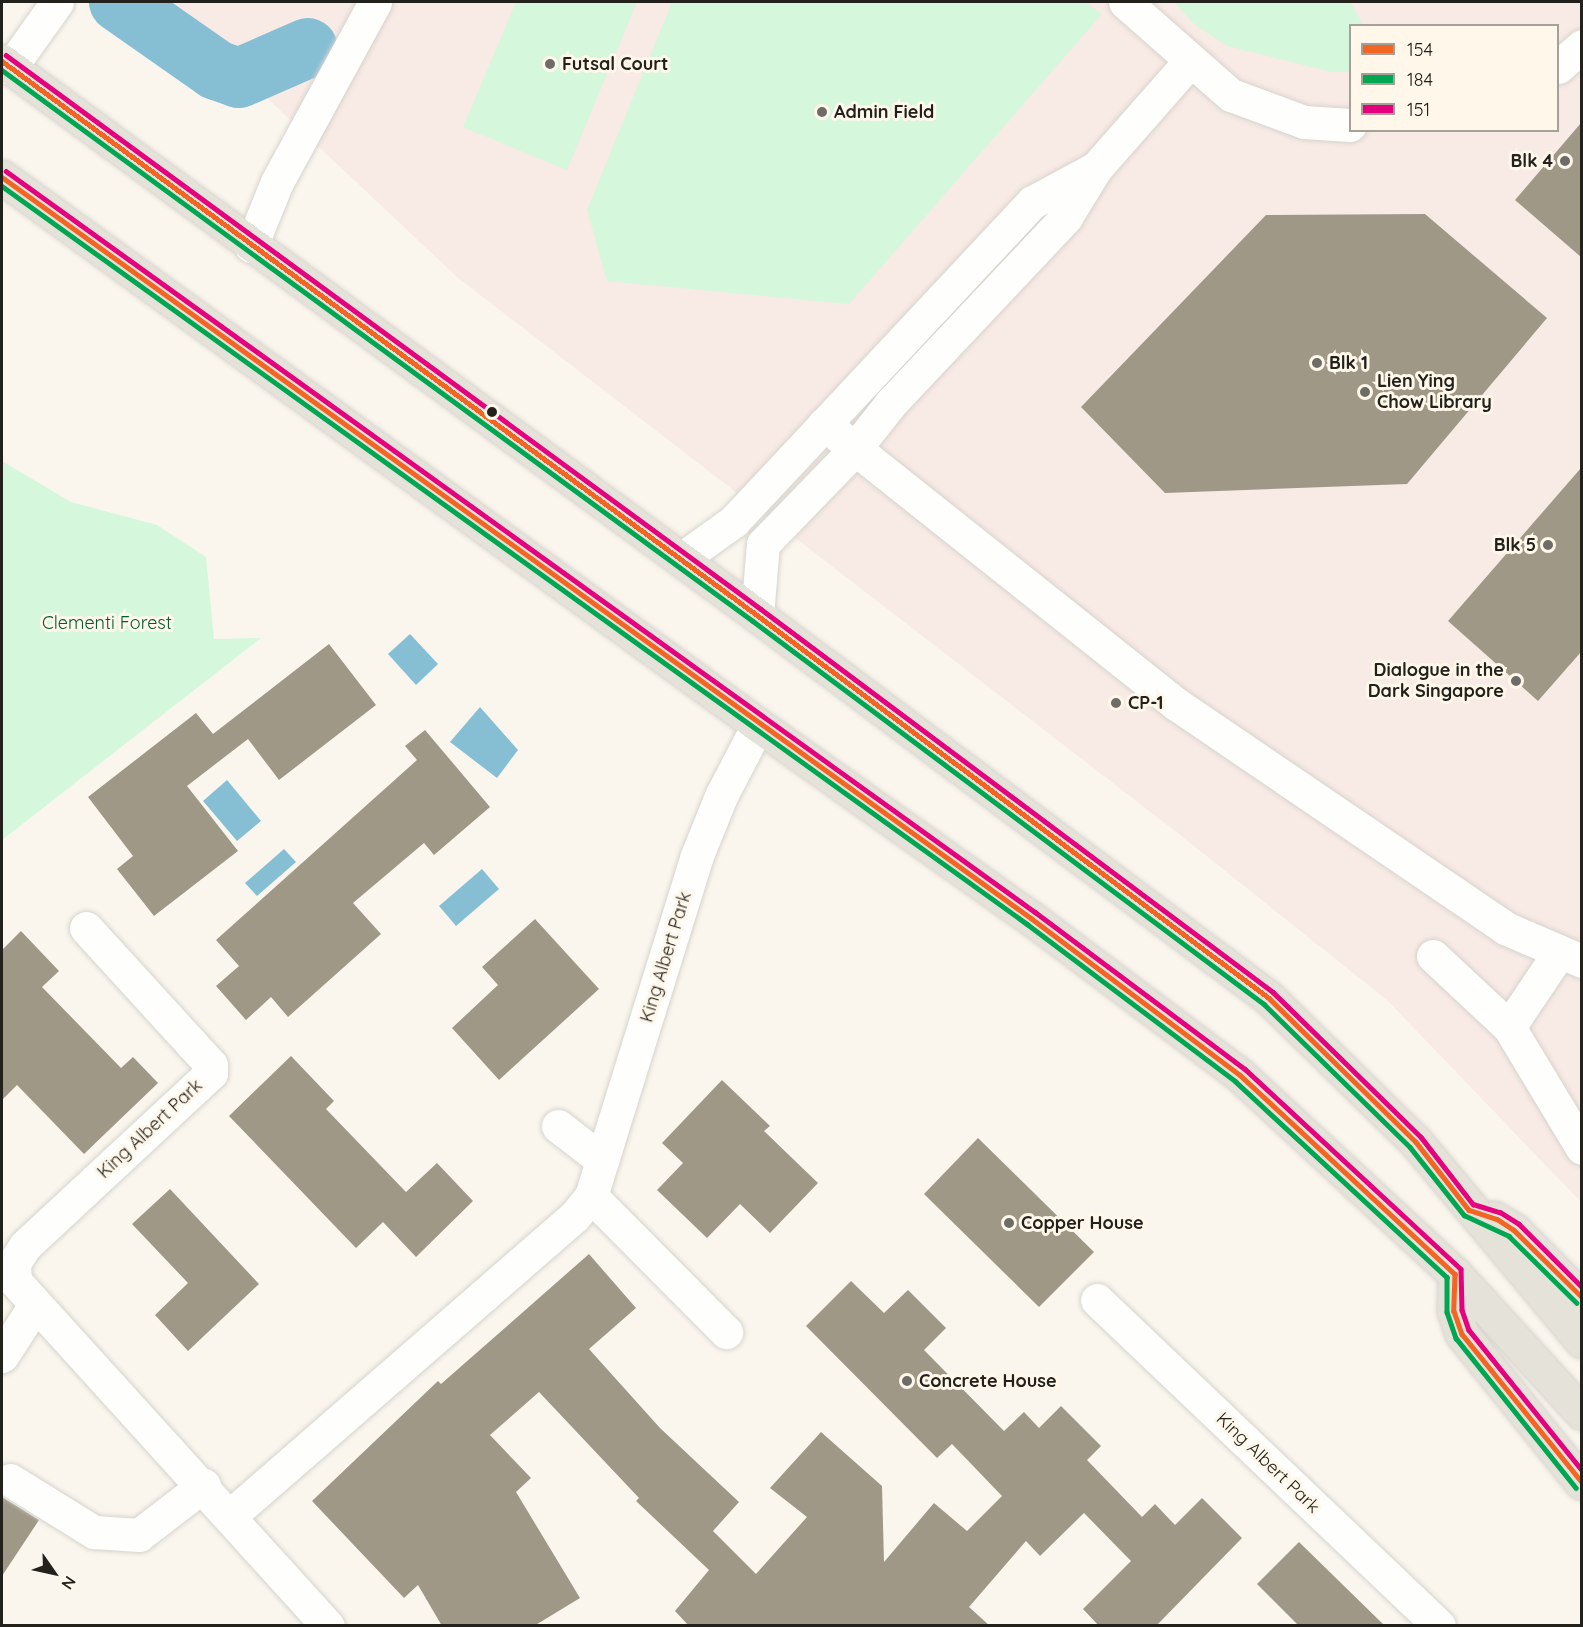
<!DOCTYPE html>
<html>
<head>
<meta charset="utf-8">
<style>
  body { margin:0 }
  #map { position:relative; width:1583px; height:1627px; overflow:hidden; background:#faf6ee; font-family:Quicksand,sans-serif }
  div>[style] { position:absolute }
  .education>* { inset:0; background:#f8eae5 }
  .green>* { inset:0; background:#d5f7dc }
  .water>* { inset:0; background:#86bfd4 }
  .river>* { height:60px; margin:-30px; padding:0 30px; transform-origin:30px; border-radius:30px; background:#86bfd4 }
  .building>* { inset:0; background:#a09886 }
  .roads { filter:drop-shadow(0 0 2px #d6d3cd) drop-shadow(0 0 2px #d6d3cd) }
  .minor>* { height:33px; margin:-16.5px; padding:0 16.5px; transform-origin:16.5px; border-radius:16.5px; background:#fefefc }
  .major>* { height:33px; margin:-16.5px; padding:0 16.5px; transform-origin:16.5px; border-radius:16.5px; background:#e5e2da }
  .bus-1>* { height:4.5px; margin:-2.25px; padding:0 2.25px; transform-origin:2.25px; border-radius:2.25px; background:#f26522 }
  .bus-2>* { height:4.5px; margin:-2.25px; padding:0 2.25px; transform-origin:2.25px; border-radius:2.25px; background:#00a651 }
  .bus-3>* { height:4.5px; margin:-2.25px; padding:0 2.25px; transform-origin:2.25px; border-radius:2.25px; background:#e5007d }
  .dots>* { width:16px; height:16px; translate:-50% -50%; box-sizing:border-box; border:3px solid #fef7ea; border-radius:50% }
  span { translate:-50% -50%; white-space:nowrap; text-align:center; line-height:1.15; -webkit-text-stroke:6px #fef7ea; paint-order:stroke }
  .poi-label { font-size:18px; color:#23211c; font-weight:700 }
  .left { translate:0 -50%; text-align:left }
  .right { translate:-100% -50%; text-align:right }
  .park-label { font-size:18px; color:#005932 }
  .street-label { font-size:18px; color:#23211c }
  .frame { position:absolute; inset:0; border:3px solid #23211c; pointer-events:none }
  .legend { position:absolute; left:1349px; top:24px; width:210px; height:108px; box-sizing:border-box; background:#fef7ea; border:2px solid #a6a198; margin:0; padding:8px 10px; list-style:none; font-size:18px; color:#23211c }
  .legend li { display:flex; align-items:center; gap:12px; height:30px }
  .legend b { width:30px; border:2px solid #a6a198 }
  .north { position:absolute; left:24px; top:1543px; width:60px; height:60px; -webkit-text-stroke:4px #fef7ea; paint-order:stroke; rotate:124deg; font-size:16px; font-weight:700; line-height:24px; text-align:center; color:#23211c }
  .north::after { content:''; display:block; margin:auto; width:21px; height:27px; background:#23211c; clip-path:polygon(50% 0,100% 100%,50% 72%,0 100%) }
</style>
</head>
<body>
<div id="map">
  <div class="education">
    <i style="clip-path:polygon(evenodd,148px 2px,1581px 2px,1581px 1202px,1387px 1000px,1179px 834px,457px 277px,215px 49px,148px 2px,1350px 26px,1558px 26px,1558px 130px,1350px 130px,1350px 26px)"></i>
  </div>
  <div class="green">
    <i style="clip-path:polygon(516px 2px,637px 2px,567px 170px,463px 127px)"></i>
    <i style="clip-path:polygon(672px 2px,1086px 2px,1102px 14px,849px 304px,607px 281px,587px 210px)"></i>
    <i style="clip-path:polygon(1174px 2px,1351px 2px,1363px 25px,1350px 26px,1350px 72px,1331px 72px,1227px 46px,1195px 25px)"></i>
    <i style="clip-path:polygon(2px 461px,71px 502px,157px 525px,206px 557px,214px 639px,261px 638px,2px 840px)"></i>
  </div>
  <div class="water">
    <i style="clip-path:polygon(410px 634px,438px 664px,416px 685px,388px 654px)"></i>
    <i style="clip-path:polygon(480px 707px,518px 750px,497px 778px,450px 742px)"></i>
    <i style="clip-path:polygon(227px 780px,261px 821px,237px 841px,203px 801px)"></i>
    <i style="clip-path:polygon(284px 849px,296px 862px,257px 896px,245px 883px)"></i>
    <i style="clip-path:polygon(482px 869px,499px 889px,456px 926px,439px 906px)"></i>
  </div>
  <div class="river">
    <i style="left:119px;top:2px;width:118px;rotate:35deg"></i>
    <i style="left:216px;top:70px;width:24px;rotate:19deg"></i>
    <i style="left:239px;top:78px;width:75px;rotate:-23.5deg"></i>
  </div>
  <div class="building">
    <i style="clip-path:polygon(1581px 123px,1581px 257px,1515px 200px)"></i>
    <i style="clip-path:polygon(1425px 214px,1547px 318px,1407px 484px,1165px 493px,1081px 407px,1266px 215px)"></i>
    <i style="clip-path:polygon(1581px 468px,1581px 652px,1538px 701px,1448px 621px)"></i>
    <i style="clip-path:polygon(329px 644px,376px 705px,279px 780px,248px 739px,187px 786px,238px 851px,154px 916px,117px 869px,133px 856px,88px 797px,196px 713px,213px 734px)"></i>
    <i style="clip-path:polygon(425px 730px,490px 807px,434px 855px,424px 843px,353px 903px,381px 934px,288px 1017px,271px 997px,246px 1020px,216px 986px,239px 966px,216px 940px,417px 760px,405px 746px)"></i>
    <i style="clip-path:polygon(535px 919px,599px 989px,499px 1080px,452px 1028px,498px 985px,482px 967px)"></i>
    <i style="clip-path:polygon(21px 931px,59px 971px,42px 987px,121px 1068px,133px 1057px,158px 1083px,84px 1154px,17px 1085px,2px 1100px,2px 950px)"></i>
    <i style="clip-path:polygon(291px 1056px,334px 1101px,326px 1109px,406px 1192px,437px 1163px,473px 1201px,416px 1257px,383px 1222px,356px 1248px,229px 1116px)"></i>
    <i style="clip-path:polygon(722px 1080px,770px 1126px,764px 1131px,818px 1183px,770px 1233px,740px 1204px,707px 1238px,657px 1190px,683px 1163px,662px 1143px)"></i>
    <i style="clip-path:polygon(978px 1138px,1094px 1252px,1039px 1307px,924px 1194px)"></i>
    <i style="clip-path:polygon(170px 1189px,259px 1284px,188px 1351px,155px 1315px,188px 1283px,132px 1224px)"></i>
    <i style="clip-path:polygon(589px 1254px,636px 1308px,589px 1349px,660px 1428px,739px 1502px,713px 1531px,756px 1574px,807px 1517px,770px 1488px,821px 1432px,882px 1486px,884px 1562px,934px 1503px,967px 1531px,1002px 1496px,952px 1444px,937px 1458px,806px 1326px,851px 1281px,884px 1313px,908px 1290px,946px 1328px,924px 1350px,1004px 1431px,1024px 1412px,1039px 1428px,1061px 1406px,1101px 1446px,1087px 1460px,1142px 1517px,1155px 1504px,1175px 1525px,1202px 1498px,1242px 1538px,1156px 1626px,1099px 1626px,1083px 1609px,1131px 1561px,1084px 1513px,1040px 1556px,1026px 1541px,969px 1607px,990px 1626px,689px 1626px,675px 1611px,709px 1570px,636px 1501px,639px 1498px,539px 1392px,490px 1435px,531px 1478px,516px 1492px,580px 1598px,534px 1626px,442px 1626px,418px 1585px,404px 1598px,312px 1501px,438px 1381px,441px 1384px)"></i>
    <i style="clip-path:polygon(2px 1497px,39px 1520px,2px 1576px)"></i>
    <i style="clip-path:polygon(1299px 1542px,1385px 1626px,1299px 1626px,1257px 1584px)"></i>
  </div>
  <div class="roads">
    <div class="minor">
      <i style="left:1125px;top:2px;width:141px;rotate:41.3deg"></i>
      <i style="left:1231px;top:95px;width:78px;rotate:20.3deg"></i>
      <i style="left:1304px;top:122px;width:46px;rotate:3.7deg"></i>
      <i style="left:1558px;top:67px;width:32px;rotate:-41deg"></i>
      <i style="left:10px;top:68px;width:81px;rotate:-54.5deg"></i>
      <i style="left:251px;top:246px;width:69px;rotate:-67.9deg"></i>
      <i style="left:277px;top:182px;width:205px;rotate:-61.4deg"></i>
      <i style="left:824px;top:424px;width:450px;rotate:38.5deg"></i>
      <i style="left:1176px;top:704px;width:398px;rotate:34.2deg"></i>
      <i style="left:1505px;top:928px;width:84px;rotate:23.2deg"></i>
      <i style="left:681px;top:559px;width:65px;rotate:-35.6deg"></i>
      <i style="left:734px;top:521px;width:437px;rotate:-46.9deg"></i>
      <i style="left:1033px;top:202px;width:69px;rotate:-28.4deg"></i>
      <i style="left:757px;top:615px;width:71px;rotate:-85.2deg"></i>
      <i style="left:763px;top:544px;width:129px;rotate:-45.9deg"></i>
      <i style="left:853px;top:451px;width:61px;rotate:-51.6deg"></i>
      <i style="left:891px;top:403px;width:255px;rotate:-46.7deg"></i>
      <i style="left:1066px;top:217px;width:57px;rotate:-58.5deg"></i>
      <i style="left:1096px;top:168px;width:141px;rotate:-48.7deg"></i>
      <i style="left:86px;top:928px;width:185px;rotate:47.6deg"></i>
      <i style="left:211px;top:1065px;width:8px;rotate:90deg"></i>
      <i style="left:211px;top:1073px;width:254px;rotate:137.1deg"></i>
      <i style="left:25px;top:1246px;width:20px;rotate:123deg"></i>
      <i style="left:14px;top:1263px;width:18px;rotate:87deg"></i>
      <i style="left:15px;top:1281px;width:466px;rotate:47.8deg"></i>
      <i style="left:1433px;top:956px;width:104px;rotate:43.1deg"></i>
      <i style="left:1509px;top:1027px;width:141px;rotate:58.9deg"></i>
      <i style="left:1509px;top:1027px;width:88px;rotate:-56.1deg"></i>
      <i style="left:558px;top:1126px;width:56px;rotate:37.7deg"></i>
      <i style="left:591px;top:1196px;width:192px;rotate:45.2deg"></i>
      <i style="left:1097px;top:1300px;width:472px;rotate:43.6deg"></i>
      <i style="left:2px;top:1356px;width:61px;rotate:-57.1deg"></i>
      <i style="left:10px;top:1480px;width:99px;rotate:31.8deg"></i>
      <i style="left:94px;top:1532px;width:45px;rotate:3.8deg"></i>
      <i style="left:139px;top:1535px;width:82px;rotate:-37.6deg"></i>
      <i style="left:231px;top:1515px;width:454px;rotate:-41deg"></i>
      <i style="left:574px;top:1217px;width:27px;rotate:-51deg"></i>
      <i style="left:591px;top:1196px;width:354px;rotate:-72.7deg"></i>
      <i style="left:696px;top:858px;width:67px;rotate:-68deg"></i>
      <i style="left:721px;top:796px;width:80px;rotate:-62.5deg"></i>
    </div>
    <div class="major">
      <i style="left:2px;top:61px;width:936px;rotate:36.27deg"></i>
      <i style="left:757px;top:615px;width:639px;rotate:36.8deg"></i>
      <i style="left:1269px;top:998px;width:206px;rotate:44.4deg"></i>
      <i style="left:1416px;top:1142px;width:259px;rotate:50.2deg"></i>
      <i style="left:2px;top:177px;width:934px;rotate:35.94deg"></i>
      <i style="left:758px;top:725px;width:334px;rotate:35.3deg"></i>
      <i style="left:1031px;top:918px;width:261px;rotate:36.9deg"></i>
      <i style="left:1240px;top:1075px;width:293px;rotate:42.8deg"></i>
      <i style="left:1455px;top:1274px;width:188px;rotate:47.6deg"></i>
      <i style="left:1494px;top:1218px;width:23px;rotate:31deg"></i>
      <i style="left:1514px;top:1230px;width:96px;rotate:45deg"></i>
      <i style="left:1455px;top:1274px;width:37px;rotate:92deg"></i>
      <i style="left:1454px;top:1311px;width:24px;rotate:71deg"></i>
      <i style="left:1462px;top:1334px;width:191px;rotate:51.2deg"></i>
    </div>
  </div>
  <div class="bus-1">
    <i style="left:2px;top:61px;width:936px;rotate:36.27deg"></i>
    <i style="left:757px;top:615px;width:639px;rotate:36.8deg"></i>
    <i style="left:1269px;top:998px;width:206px;rotate:44.4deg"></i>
    <i style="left:1416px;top:1142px;width:86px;rotate:52.1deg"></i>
    <i style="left:1469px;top:1210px;width:29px;rotate:18deg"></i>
    <i style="left:1497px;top:1219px;width:20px;rotate:33deg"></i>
    <i style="left:1514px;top:1230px;width:95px;rotate:44.6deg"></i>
    <i style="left:2px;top:177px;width:1268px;rotate:35.76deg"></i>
    <i style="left:1031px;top:918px;width:261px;rotate:36.9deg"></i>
    <i style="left:1240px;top:1075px;width:293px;rotate:42.8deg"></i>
    <i style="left:1455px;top:1274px;width:37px;rotate:92deg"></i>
    <i style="left:1454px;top:1311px;width:24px;rotate:71deg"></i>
    <i style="left:1462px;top:1334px;width:191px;rotate:51deg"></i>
  </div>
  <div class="bus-2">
    <i style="left:2px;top:70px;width:931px;rotate:36.27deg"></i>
    <i style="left:753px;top:621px;width:639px;rotate:36.85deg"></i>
    <i style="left:1264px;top:1004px;width:204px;rotate:44.4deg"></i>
    <i style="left:1410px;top:1147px;width:87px;rotate:51.5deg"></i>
    <i style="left:1464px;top:1215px;width:50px;rotate:25deg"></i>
    <i style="left:1509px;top:1236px;width:95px;rotate:44.6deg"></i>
    <i style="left:2px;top:186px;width:1263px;rotate:35.75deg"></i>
    <i style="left:1027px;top:924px;width:261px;rotate:37deg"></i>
    <i style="left:1235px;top:1081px;width:289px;rotate:42.8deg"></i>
    <i style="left:1447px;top:1277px;width:35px;rotate:90deg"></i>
    <i style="left:1447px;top:1312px;width:28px;rotate:71deg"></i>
    <i style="left:1456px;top:1338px;width:192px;rotate:51.3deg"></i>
  </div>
  <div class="bus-3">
    <i style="left:6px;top:55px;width:936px;rotate:36.27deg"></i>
    <i style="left:761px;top:609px;width:639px;rotate:36.8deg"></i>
    <i style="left:1273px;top:992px;width:207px;rotate:44.4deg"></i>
    <i style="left:1421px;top:1137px;width:85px;rotate:52.2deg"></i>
    <i style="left:1473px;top:1204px;width:28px;rotate:17deg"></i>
    <i style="left:1500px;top:1212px;width:22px;rotate:32deg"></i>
    <i style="left:1519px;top:1224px;width:89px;rotate:45deg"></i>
    <i style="left:6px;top:171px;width:1268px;rotate:35.76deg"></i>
    <i style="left:1035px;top:912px;width:262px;rotate:36.8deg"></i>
    <i style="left:1245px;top:1069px;width:294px;rotate:42.8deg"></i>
    <i style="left:1461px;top:1269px;width:41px;rotate:88.6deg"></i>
    <i style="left:1462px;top:1310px;width:21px;rotate:71deg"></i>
    <i style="left:1469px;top:1330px;width:180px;rotate:51.1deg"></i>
  </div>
  <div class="dots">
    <i style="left:550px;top:64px;background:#6e6c66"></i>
    <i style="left:822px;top:112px;background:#6e6c66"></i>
    <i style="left:1565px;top:161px;background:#6e6c66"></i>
    <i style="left:1317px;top:363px;background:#6e6c66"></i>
    <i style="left:1365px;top:392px;background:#6e6c66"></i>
    <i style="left:492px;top:412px;background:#23211c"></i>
    <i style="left:1548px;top:545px;background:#6e6c66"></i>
    <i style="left:1516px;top:681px;background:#6e6c66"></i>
    <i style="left:1116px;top:703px;background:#6e6c66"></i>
    <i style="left:1009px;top:1223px;background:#6e6c66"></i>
    <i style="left:907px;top:1381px;background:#6e6c66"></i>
  </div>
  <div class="poi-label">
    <span class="left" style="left:562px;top:64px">Futsal Court</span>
    <span class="left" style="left:834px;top:112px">Admin Field</span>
    <span class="right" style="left:1553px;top:161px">Blk 4</span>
    <span class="left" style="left:1329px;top:363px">Blk 1</span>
    <span class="left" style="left:1377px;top:392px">Lien Ying<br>Chow Library</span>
    <span class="right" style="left:1536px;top:545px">Blk 5</span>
    <span class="right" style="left:1504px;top:681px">Dialogue in the<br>Dark Singapore</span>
    <span class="left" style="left:1128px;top:703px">CP-1</span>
    <span class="left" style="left:1021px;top:1223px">Copper House</span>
    <span class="left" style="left:919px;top:1381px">Concrete House</span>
  </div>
  <div class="park-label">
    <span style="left:107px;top:623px">Clementi Forest</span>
  </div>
  <div class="street-label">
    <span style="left:666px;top:957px;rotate:-73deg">King Albert Park</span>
    <span style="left:150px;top:1129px;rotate:-43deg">King Albert Park</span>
    <span style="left:1268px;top:1463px;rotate:44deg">King Albert Park</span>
  </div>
  <div class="frame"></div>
  <ul class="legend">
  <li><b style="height:8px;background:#f26522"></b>154</li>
  <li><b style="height:8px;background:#00a651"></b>184</li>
  <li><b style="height:8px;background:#e5007d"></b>151</li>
  </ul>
  <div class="north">N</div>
</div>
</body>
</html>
